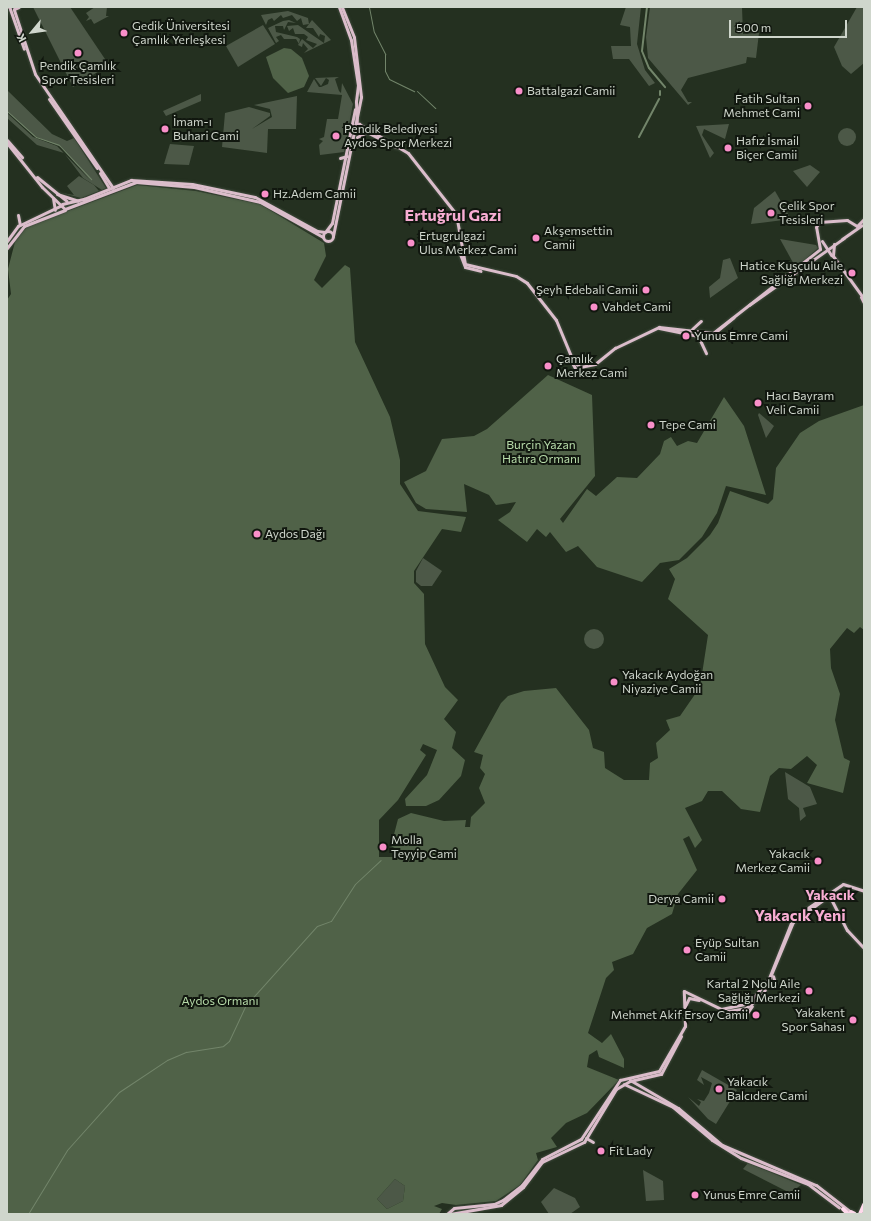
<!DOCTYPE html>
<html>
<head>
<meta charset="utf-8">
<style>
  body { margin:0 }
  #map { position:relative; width:871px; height:1221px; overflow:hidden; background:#243020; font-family:Commissioner,sans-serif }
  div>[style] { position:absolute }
  .green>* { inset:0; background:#4c5847 }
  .round { border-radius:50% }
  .forest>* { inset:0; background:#506248 }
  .stream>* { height:1px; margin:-0.5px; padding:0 0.5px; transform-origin:0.5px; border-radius:0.5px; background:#72856a }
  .canal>* { height:2px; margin:-1px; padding:0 1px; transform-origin:1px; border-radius:1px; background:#72856a }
  .roads { filter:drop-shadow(0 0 1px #3f4b3c) drop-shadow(0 0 1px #3f4b3c) }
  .major>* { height:3px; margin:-1.5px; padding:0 1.5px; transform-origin:1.5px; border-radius:1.5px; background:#dbbdcb }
  .major>.ring { margin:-1.5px; padding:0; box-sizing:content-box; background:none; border:3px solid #dbbdcb; border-radius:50% }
  .highway>* { height:4px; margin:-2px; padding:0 2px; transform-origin:2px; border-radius:2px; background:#fed9eb }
  .dots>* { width:11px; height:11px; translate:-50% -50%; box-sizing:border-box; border:2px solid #11170f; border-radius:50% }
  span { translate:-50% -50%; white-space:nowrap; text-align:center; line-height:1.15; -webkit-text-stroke:4px #11170f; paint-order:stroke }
  .poi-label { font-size:12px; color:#cfd6cc }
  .left { translate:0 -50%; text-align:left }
  .right { translate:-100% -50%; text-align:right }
  .park-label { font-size:12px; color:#b7dba9 }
  .quarter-label { font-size:14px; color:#f8add3; font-weight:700 }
  .district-label { font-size:16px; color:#f8add3; font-weight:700 }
  .frame { position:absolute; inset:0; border:8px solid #cfd6cc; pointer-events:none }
  .north { position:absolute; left:12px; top:12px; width:40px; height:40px; -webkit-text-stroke:3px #11170f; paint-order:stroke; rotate:241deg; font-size:11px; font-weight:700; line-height:16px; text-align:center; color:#cfd6cc }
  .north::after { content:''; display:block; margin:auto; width:14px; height:18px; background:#cfd6cc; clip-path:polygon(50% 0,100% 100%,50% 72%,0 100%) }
  .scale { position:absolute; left:729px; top:20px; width:118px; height:18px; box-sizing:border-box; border:2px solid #cfd6cc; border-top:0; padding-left:5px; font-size:12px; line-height:14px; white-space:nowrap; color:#cfd6cc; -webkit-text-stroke:3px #11170f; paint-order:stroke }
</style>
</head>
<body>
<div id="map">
  <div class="green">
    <i style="clip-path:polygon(33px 7px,70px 7px,109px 65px,73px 87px)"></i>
    <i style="clip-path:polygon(95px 7px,107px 7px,106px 16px,109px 16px,94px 24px,91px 19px,86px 21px,89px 17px,86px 13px)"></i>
    <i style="clip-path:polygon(626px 7px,641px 7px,637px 44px,645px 70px,655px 83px,649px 86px,629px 59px,613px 59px,611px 46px,631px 46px,630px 27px,620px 25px)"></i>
    <i style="clip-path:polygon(650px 7px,742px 7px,743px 34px,759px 33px,756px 58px,747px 57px,746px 63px,688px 78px,681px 90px,688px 102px,692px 102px,688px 105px,648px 58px,646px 37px)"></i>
    <i style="clip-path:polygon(857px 7px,864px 7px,864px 63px,851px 74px,842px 66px,834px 47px)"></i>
    <i style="clip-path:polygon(288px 11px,308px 18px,309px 24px,303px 25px,301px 18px,297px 21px,292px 15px,283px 18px,281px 15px,274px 21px,272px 18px,268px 20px,266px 25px,261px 15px)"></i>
    <i style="clip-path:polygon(312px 20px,331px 40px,304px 53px,308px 49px,303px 43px,302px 47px,298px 45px,302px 39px,313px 48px,317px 44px,306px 40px,308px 37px,304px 34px,295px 34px,293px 28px,289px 31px,287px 26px,298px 25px,324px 43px,325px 36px,320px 34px,319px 37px,313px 28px,306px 28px)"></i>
    <i style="clip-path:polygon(283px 21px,289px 20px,296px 23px,288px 22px,284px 30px,283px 26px,275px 26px,276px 32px,297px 37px,300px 39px,299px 44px,296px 39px,284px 39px,281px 35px,276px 37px,279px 41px,276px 43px,268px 28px)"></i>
    <i style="clip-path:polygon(263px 25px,275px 44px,238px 67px,226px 46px)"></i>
    <i style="clip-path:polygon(339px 77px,335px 79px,339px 91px,341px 93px,342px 83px,353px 104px,344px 152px,320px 155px,319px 145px,323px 141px,319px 139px,324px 137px,327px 119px,338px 119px,342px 95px,307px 92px,314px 79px,319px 87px,321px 87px,328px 84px,329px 80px,326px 78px,321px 86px,315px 78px)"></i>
    <i style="clip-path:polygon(7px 90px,52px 134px,67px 141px,74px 138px,106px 188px,102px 190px,83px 178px,64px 153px,37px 145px,7px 118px,7px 113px,33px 137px,57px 146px,90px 180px,61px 147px,34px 136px,7px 112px)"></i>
    <i style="clip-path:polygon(201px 94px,201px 101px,166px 116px,163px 111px)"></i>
    <i style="clip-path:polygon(297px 96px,296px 129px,268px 129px,267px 153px,222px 147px,225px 113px,249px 107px,270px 113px,270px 116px,252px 129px,272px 117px,270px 109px,254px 105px)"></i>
    <i style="clip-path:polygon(729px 124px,725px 139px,704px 129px,702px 135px,714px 153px,710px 158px,696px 126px)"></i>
    <i class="round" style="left:838px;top:128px;width:18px;height:18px"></i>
    <i style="clip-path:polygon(170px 144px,194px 146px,189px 165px,164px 164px)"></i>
    <i style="clip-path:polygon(810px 165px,820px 172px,807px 187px,793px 171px)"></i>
    <i style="clip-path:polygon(79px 176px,94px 185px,99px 191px,81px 198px,62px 193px,74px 195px,67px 186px)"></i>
    <i style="clip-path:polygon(775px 191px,791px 219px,751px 224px,754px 208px)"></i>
    <i style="clip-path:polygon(780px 239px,816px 245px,818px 248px,796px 268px)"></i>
    <i style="clip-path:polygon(730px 258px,738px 278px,710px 298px,709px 287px,720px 278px,723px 260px)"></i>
    <i style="clip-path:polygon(759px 413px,774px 426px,766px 438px,758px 415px)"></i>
    <i style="clip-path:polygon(423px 558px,442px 571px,432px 586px,421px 586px,416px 582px,416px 571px)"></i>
    <i class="round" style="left:584px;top:629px;width:20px;height:20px"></i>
    <i style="clip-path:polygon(785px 772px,810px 787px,817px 804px,803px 808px,806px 816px,800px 821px,799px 808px,788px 799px)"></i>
    <i style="clip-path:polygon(702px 1070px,737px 1090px,716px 1124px,708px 1119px,688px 1097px,699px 1106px,701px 1102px,697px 1099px,704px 1101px,709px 1093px,712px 1083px,701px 1077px,704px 1085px,697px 1080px)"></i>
    <i style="clip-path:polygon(748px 1163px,801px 1185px,790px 1193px,743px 1169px)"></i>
    <i style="clip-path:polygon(643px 1170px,663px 1181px,664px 1200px,646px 1201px)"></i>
    <i style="clip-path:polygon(395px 1179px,405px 1186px,403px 1201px,387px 1209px,377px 1199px)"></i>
    <i style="clip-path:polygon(554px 1188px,575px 1198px,580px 1207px,570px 1214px,549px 1214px,541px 1202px)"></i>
  </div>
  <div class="forest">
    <i style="clip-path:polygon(284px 48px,291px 49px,302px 58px,309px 76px,304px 87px,288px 93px,273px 78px,266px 57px)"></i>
    <i style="clip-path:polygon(evenodd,137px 185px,196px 191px,260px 204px,324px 243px,326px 256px,314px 280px,322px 288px,345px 265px,350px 268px,355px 342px,390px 417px,400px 460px,400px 484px,418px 511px,466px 517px,461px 532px,442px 529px,414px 571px,414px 583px,424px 594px,425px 644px,445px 687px,458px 700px,444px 719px,456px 732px,452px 748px,465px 760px,461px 776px,439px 800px,426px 806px,406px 806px,405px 799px,427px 775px,437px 750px,423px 744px,420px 750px,426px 755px,398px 800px,379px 820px,379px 857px,399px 857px,398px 850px,391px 846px,398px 819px,411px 813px,444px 821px,466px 820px,465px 827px,470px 827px,471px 817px,485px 803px,479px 788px,485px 774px,480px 768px,483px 755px,474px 752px,501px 703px,508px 696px,524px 691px,556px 688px,589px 730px,593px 748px,604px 752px,605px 768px,624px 780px,649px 780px,650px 763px,658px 758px,656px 743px,670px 730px,666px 720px,680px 716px,700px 687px,708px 635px,668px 599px,675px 579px,669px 569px,687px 558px,710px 535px,718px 523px,730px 491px,768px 504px,773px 499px,776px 468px,800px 433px,819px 421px,864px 405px,864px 630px,860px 627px,854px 633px,847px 628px,830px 649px,831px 668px,840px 694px,835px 720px,844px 758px,850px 761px,843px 793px,807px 783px,817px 765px,807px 756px,791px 769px,779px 768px,770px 776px,760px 812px,741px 809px,722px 791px,708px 791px,702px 801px,685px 808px,702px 840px,695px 848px,689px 836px,683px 839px,697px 870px,678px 894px,672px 914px,647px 928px,633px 954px,612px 962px,614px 970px,606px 978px,588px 1033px,602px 1043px,611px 1034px,624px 1059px,624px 1068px,599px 1057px,597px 1050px,589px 1055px,587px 1067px,619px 1080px,587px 1113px,566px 1123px,551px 1138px,557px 1147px,536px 1153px,538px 1160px,520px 1185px,496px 1201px,456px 1205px,442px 1203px,434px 1206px,442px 1209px,439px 1214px,7px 1214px,7px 300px,11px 294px,8px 269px,16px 238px,28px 226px,137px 185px,395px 1179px,405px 1186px,403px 1201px,387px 1209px,377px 1199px,395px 1179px)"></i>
    <i style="clip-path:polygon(548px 375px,592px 395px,595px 476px,560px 519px,563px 523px,587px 489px,596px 496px,617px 477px,637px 478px,660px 454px,664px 441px,671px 437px,677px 446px,688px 441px,697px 443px,724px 397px,744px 426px,766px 495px,726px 486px,717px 513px,702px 537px,679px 560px,660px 563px,642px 582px,597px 567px,578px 546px,566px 552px,550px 532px,546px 537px,537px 529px,527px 542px,498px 520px,510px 512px,516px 502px,496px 505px,489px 495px,464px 484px,467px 512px,426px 509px,416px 503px,404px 482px,426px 471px,442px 439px,474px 436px,487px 429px)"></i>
  </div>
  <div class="stream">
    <i style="left:369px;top:7px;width:25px;rotate:79deg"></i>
    <i style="left:374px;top:32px;width:25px;rotate:63deg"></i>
    <i style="left:385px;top:54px;width:17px;rotate:90deg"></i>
    <i style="left:385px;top:71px;width:9px;rotate:63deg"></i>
    <i style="left:389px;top:79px;width:28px;rotate:26deg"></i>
    <i style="left:417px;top:91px;width:25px;rotate:43deg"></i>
    <i style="left:7px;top:111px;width:39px;rotate:42deg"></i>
    <i style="left:36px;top:137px;width:24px;rotate:19deg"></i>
    <i style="left:59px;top:145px;width:47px;rotate:46.7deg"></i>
    <i style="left:28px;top:1214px;width:75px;rotate:-58.6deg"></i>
    <i style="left:67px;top:1150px;width:78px;rotate:-48.1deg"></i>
    <i style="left:119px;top:1092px;width:58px;rotate:-33.7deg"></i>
    <i style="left:167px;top:1060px;width:21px;rotate:-23deg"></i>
    <i style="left:186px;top:1052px;width:37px;rotate:-9deg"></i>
    <i style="left:223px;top:1046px;width:8px;rotate:-40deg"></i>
    <i style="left:229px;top:1041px;width:40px;rotate:-65deg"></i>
    <i style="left:246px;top:1005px;width:106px;rotate:-48.1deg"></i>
    <i style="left:317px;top:926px;width:15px;rotate:-20deg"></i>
    <i style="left:331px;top:921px;width:44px;rotate:-57deg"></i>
    <i style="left:355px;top:884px;width:35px;rotate:-43deg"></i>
  </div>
  <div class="canal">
    <i style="left:647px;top:7px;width:44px;rotate:96.5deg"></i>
    <i style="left:642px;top:51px;width:18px;rotate:68deg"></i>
    <i style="left:649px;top:68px;width:25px;rotate:50deg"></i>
    <i style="left:660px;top:95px;width:4px;rotate:-90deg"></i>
    <i style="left:639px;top:137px;width:43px;rotate:-62.2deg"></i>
  </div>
  <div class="roads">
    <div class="major">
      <i style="left:9px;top:7px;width:1px"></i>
      <i style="left:339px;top:7px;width:35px;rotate:70deg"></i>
      <i style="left:351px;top:40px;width:46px;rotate:81.2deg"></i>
      <i style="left:358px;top:85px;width:17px;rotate:97deg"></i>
      <i style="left:10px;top:9px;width:42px;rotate:70.7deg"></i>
      <i style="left:14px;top:9px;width:5px;rotate:-22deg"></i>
      <i style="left:14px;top:10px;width:67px;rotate:71.8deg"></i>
      <i style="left:35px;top:74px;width:138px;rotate:55.6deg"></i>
      <i style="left:49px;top:99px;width:84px;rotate:55.2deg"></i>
      <i style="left:356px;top:101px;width:26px;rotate:88deg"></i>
      <i style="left:357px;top:127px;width:44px;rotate:27.1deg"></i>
      <i style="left:351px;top:127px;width:9px;rotate:-21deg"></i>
      <i style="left:359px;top:124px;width:57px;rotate:30.6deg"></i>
      <i style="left:408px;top:153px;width:78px;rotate:51.8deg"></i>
      <i style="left:456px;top:214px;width:51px;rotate:79.8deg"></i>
      <i style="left:465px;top:264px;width:52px;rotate:13.2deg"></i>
      <i style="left:516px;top:276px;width:13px;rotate:32deg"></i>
      <i style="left:527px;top:283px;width:47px;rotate:51.9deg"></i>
      <i style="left:556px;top:320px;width:44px;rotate:67.5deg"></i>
      <i style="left:573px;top:361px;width:9px;rotate:41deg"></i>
      <i style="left:580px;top:367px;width:15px;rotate:-11deg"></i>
      <i style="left:595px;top:364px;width:26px;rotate:-39deg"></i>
      <i style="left:615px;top:348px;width:49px;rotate:-25.5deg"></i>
      <i style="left:659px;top:327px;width:54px;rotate:6.3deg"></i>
      <i style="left:713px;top:333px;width:136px;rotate:-38.1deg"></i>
      <i style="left:820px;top:249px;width:22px;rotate:-100deg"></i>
      <i style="left:816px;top:227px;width:6px;rotate:-59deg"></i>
      <i style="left:819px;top:222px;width:28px;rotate:-4deg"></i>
      <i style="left:847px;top:220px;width:12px;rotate:31deg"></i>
      <i style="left:857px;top:226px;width:10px;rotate:-45deg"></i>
      <i style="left:357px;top:137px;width:11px;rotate:-27deg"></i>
      <i style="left:7px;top:140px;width:23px;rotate:49deg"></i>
      <i style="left:7px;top:143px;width:56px;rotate:51.5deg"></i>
      <i style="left:42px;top:187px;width:32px;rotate:44deg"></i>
      <i style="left:65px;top:209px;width:76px;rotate:-20.8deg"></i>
      <i style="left:136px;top:182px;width:58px;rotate:4.9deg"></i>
      <i style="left:194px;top:187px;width:68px;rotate:12.8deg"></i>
      <i style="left:260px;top:202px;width:72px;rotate:29.1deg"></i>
      <i style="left:340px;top:158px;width:7px;rotate:-16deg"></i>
      <i style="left:100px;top:173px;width:17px;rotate:59deg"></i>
      <i style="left:37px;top:177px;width:38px;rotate:39deg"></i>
      <i style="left:57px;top:194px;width:22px;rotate:18deg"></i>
      <i style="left:53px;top:198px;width:12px;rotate:81deg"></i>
      <i style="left:62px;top:204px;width:23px;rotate:-13deg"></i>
      <i style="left:84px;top:199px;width:51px;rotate:-22deg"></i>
      <i style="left:131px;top:180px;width:61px;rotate:3.8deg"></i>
      <i style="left:192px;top:184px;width:64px;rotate:11.7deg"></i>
      <i style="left:255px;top:197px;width:71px;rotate:28.7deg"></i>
      <i style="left:317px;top:231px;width:8px;rotate:7deg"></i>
      <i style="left:18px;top:215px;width:10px;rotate:79deg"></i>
      <i class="ring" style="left:323px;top:231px;width:7px;height:7px"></i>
      <i style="left:326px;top:231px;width:10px;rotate:-53deg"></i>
      <i style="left:332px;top:223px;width:116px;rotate:-78.6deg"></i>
      <i style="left:333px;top:236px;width:142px;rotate:-78.6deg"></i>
      <i style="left:361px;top:97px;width:60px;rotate:-96.7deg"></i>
      <i style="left:354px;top:37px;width:32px;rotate:-112deg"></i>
      <i style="left:842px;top:239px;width:24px;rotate:-35deg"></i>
      <i style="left:7px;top:241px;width:19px;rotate:-54deg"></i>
      <i style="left:18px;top:226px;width:49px;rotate:-25.5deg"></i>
      <i style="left:822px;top:241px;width:17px;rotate:57deg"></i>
      <i style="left:834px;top:244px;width:12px;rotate:95deg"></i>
      <i style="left:833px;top:256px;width:53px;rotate:54.2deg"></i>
      <i style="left:7px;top:248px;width:28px;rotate:-52deg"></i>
      <i style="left:24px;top:226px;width:44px;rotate:-21.3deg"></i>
      <i style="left:460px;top:254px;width:14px;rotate:69deg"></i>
      <i style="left:465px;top:267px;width:16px;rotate:14deg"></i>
      <i style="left:861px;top:297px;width:7px;rotate:63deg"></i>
      <i style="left:749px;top:305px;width:116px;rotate:-35.2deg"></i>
      <i style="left:659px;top:328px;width:50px;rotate:11.5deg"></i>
      <i style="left:708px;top:338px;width:33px;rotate:-39deg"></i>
      <i style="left:692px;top:329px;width:12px;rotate:-42deg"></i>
      <i style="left:700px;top:332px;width:4px;rotate:117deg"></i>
      <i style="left:698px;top:336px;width:19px;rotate:65deg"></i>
      <i style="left:570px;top:359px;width:10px;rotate:61deg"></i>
      <i style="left:831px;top:899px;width:35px;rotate:63deg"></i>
      <i style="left:847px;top:930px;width:25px;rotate:47deg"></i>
      <i style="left:805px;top:913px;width:26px;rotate:-36deg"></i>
      <i style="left:826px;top:898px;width:5px;rotate:11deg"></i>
      <i style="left:769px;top:985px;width:6px;rotate:-18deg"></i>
      <i style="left:775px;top:983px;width:7px;rotate:-106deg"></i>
      <i style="left:685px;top:1006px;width:9px;rotate:-63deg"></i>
      <i style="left:689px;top:998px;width:10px;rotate:11deg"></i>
      <i style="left:728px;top:1011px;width:18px;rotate:-9deg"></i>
      <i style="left:746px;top:1008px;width:22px;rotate:-39deg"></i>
      <i style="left:763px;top:994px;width:78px;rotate:-67.4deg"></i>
      <i style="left:793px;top:922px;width:9px;rotate:-41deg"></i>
      <i style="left:745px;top:1016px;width:12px;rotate:-55deg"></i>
      <i style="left:630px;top:1080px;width:56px;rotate:30.3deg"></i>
      <i style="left:678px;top:1108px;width:57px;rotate:40.1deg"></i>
      <i style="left:722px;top:1145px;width:102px;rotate:23.1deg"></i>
      <i style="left:816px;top:1185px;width:46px;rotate:37.9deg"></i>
      <i style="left:624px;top:1084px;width:54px;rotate:25.1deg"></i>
      <i style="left:673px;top:1107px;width:51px;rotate:40.2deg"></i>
      <i style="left:712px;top:1140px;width:34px;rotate:32deg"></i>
      <i style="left:741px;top:1158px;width:72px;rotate:21.2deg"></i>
      <i style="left:808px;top:1184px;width:39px;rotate:37deg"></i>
      <i style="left:586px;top:1138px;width:8px;rotate:30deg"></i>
      <i style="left:447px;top:1214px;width:9px;rotate:-41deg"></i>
      <i style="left:454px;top:1208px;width:40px;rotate:-5.7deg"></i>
      <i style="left:494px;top:1204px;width:10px;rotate:-24deg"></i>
      <i style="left:503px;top:1200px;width:24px;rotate:-38deg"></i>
      <i style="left:522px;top:1185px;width:33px;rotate:-52deg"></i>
      <i style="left:542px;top:1159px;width:44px;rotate:-27.1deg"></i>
      <i style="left:581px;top:1139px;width:71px;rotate:-56.5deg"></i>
      <i style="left:620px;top:1080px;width:40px;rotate:-13deg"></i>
      <i style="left:659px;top:1071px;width:52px;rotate:-60deg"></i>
      <i style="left:685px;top:1026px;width:35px;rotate:-92deg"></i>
      <i style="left:684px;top:991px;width:41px;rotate:25.9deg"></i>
      <i style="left:721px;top:1009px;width:29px;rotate:-12deg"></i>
      <i style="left:749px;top:1003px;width:32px;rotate:-51deg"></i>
      <i style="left:769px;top:978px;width:65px;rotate:-68.2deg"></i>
      <i style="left:793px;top:918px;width:60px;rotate:-34.2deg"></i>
      <i style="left:843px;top:884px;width:22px;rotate:18deg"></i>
      <i style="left:450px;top:1214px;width:52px;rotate:-10deg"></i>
      <i style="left:501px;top:1205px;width:28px;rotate:-39deg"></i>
      <i style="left:523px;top:1187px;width:31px;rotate:-53deg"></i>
      <i style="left:542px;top:1162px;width:47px;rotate:-25.5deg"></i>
      <i style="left:584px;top:1142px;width:62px;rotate:-58.9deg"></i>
      <i style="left:616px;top:1089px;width:16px;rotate:-30deg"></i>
      <i style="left:630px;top:1081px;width:32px;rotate:-13deg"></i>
      <i style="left:661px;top:1074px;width:43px;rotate:-62.2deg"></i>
    </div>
    <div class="highway">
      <i style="left:843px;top:1209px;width:7px;rotate:45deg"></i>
      <i style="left:851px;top:1212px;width:4px;rotate:27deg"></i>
      <i style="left:860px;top:1214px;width:10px;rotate:-66deg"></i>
    </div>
  </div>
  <div class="dots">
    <i style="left:124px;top:33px;background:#f98fc9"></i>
    <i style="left:78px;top:53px;background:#f98fc9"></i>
    <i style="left:519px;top:91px;background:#f98fc9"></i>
    <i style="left:808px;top:106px;background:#f98fc9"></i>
    <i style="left:165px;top:129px;background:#f98fc9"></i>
    <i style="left:336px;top:136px;background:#f98fc9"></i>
    <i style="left:728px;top:148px;background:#f98fc9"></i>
    <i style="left:265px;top:194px;background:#f98fc9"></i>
    <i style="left:771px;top:213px;background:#f98fc9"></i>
    <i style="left:536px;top:238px;background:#f98fc9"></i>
    <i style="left:411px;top:243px;background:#f98fc9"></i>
    <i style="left:852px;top:273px;background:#f98fc9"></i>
    <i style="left:646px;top:290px;background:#f98fc9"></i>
    <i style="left:594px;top:307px;background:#f98fc9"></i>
    <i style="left:686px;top:336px;background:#f98fc9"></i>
    <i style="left:548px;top:366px;background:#f98fc9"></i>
    <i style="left:758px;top:403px;background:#f98fc9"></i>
    <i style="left:651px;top:425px;background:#f98fc9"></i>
    <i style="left:257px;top:534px;background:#f98fc9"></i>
    <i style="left:614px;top:682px;background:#f98fc9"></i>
    <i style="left:383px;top:847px;background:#f98fc9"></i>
    <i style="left:818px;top:861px;background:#f98fc9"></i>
    <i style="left:722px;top:899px;background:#f98fc9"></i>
    <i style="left:687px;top:950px;background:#f98fc9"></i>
    <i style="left:809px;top:991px;background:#f98fc9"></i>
    <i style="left:756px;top:1015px;background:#f98fc9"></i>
    <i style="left:853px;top:1020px;background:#f98fc9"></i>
    <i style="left:719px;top:1089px;background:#f98fc9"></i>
    <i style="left:601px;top:1151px;background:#f98fc9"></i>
    <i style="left:695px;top:1195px;background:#f98fc9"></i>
  </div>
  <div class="poi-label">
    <span class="left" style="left:132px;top:33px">Gedik Üniversitesi<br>Çamlık Yerleşkesi</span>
    <span style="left:78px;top:73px">Pendik Çamlık<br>Spor Tesisleri</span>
    <span class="left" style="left:527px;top:91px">Battalgazi Camii</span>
    <span class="right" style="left:800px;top:106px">Fatih Sultan<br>Mehmet Cami</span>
    <span class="left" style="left:173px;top:129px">İmam-ı<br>Buhari Cami</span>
    <span class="left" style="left:344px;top:136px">Pendik Belediyesi<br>Aydos Spor Merkezi</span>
    <span class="left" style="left:736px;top:148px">Hafız İsmail<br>Biçer Camii</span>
    <span class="left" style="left:273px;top:194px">Hz.Adem Camii</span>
    <span class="left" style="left:779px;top:213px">Çelik Spor<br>Tesisleri</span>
    <span class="left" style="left:544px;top:238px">Akşemsettin<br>Camii</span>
    <span class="left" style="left:419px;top:243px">Ertugrulgazi<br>Ulus Merkez Cami</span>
    <span class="right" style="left:843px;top:273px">Hatice Kuşçulu Aile<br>Sağlığı Merkezi</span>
    <span class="right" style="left:638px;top:290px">Şeyh Edebali Camii</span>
    <span class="left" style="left:602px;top:307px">Vahdet Cami</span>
    <span class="left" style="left:694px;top:336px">Yunus Emre Cami</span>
    <span class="left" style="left:556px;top:366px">Çamlık<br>Merkez Cami</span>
    <span class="left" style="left:766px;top:403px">Hacı Bayram<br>Veli Camii</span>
    <span class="left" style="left:659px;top:425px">Tepe Cami</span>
    <span class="left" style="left:265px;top:534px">Aydos Dağı</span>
    <span class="left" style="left:622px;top:682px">Yakacık Aydoğan<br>Niyaziye Camii</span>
    <span class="left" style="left:391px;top:847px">Molla<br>Teyyip Cami</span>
    <span class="right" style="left:810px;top:861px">Yakacık<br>Merkez Camii</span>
    <span class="right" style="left:714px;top:899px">Derya Camii</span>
    <span class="left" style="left:695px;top:950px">Eyüp Sultan<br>Camii</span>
    <span class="right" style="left:800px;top:991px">Kartal 2 Nolu Aile<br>Sağlığı Merkezi</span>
    <span class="right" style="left:845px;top:1020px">Yakakent<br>Spor Sahası</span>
    <span class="right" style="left:748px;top:1015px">Mehmet Akif Ersoy Camii</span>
    <span class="left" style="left:727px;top:1089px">Yakacık<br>Balcıdere Cami</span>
    <span class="left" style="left:609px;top:1151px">Fit Lady</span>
    <span class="left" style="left:703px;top:1195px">Yunus Emre Camii</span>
  </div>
  <div class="park-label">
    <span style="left:541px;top:452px">Burçin Yazan<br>Hatıra Ormanı</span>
    <span style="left:220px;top:1001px">Aydos Ormanı</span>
  </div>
  <div class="quarter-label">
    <span style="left:830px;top:895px">Yakacık</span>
  </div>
  <div class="district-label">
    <span style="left:453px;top:215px">Ertuğrul Gazi</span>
    <span style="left:800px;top:915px">Yakacık Yeni</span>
  </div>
  <div class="frame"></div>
  <div class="north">K</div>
  <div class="scale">500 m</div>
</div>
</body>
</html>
